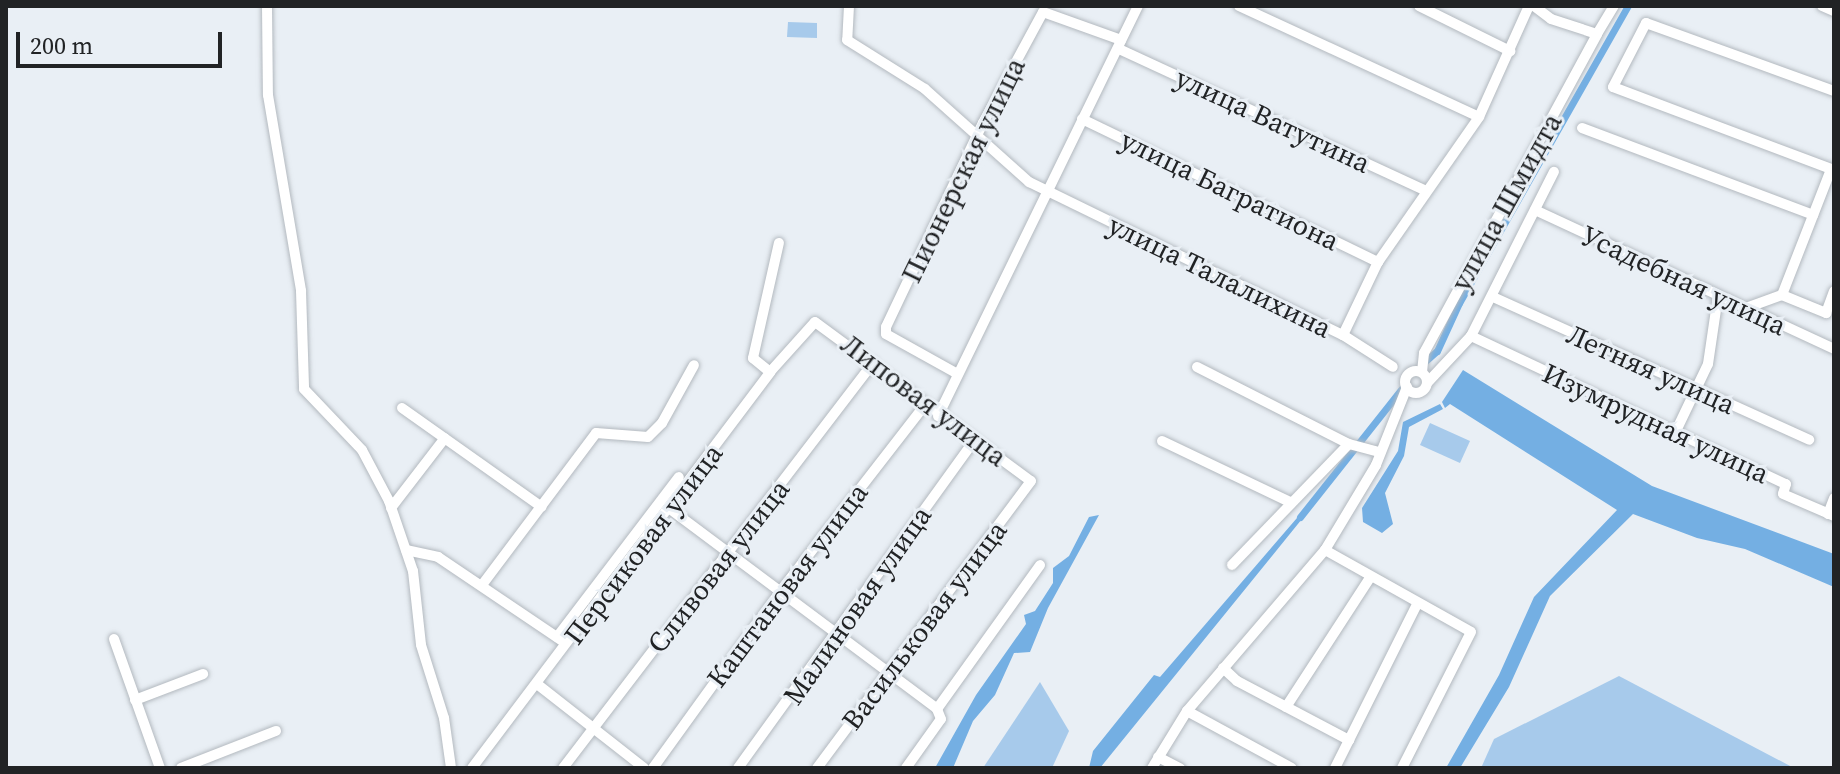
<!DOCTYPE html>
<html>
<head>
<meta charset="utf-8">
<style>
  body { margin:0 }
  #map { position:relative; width:1840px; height:774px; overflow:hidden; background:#e9eff5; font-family:"Source Serif 4",serif }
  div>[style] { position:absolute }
  .green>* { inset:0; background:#a7caeb }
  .water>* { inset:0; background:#74afe3 }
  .canal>* { height:7px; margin:-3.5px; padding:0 3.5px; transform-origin:3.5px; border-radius:3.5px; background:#74afe3 }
  .roads { filter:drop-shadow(0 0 2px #b3b9bf) drop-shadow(0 0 2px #b3b9bf) }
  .minor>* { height:10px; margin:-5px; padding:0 5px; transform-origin:5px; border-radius:5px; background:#fff }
  .minor>.ring { margin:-5px; padding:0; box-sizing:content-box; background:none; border:10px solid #fff; border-radius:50% }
  span { translate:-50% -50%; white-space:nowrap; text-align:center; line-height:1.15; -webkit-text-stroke:6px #e9eff5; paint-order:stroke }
  .street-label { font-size:28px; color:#212325 }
  .frame { position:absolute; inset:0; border:8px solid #212325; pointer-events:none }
  .scale { position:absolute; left:16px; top:32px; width:206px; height:36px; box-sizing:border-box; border:4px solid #212325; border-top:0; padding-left:10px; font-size:24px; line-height:28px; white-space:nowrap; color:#212325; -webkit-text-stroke:6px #e9eff5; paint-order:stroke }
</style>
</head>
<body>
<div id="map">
  <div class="green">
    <i style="clip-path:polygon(788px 22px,817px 23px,817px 38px,787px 37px)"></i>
    <i style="clip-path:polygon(1430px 423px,1470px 441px,1460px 463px,1420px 445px)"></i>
    <i style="clip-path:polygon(1619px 676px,1794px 768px,1481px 768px,1494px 739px)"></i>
    <i style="clip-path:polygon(1040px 682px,1069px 731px,1052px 768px,983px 768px)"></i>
  </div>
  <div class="water">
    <i style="clip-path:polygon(1463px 370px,1652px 486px,1834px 554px,1834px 587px,1745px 549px,1697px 538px,1633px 514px,1550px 596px,1509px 687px,1460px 768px,1446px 768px,1499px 675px,1534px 597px,1617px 510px,1450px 404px,1445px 408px,1442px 402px)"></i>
    <i style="clip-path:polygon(1440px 404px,1443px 409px,1409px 427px,1404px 456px,1385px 493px,1393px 524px,1382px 533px,1363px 522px,1362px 508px,1398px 451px,1403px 422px)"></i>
    <i style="clip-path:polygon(1303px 511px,1306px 514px,1100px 768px,1089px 768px,1093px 751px,1154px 675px,1160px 677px)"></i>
    <i style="clip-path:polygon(1099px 515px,1048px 608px,1030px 652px,1014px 653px,995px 695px,973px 721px,953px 768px,935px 768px,976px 695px,1026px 624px,1024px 615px,1035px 611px,1053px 583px,1053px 568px,1069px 556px,1089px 517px)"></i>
  </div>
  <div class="canal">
    <i style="left:1423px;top:363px;width:18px;rotate:-41deg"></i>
    <i style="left:1437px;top:351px;width:53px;rotate:-65.4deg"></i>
    <i style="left:1459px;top:303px;width:342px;rotate:-60.4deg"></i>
    <i style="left:1300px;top:517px;width:167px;rotate:-51.6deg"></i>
  </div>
  <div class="roads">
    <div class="minor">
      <i style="left:267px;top:6px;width:89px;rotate:89.4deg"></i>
      <i style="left:268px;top:95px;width:199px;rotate:80.4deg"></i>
      <i style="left:301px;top:291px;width:98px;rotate:88.2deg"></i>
      <i style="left:304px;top:389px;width:84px;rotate:46.4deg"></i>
      <i style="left:362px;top:450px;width:58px;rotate:62.1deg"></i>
      <i style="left:389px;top:501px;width:74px;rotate:71.1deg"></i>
      <i style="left:413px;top:571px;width:74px;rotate:83.8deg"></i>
      <i style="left:421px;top:645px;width:77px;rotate:72.5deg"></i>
      <i style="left:444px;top:718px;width:50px;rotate:82deg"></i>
      <i style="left:849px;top:6px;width:34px;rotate:93deg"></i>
      <i style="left:847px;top:40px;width:92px;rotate:32.1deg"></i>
      <i style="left:925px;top:89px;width:140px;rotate:41.8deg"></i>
      <i style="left:1029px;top:182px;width:349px;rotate:26deg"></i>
      <i style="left:1343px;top:335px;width:59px;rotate:32.6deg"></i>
      <i style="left:1239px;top:6px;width:264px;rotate:24.8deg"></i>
      <i style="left:1419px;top:6px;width:102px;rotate:26.3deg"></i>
      <i style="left:1534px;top:6px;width:21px;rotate:37deg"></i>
      <i style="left:1551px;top:19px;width:48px;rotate:18.1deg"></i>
      <i style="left:1597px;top:34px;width:33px;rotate:-59deg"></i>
      <i style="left:1822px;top:6px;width:13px;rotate:23deg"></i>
      <i style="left:1119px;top:49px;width:338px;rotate:24.8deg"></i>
      <i style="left:1834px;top:91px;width:200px;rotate:-160.1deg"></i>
      <i style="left:1646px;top:23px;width:72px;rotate:117.3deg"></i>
      <i style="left:1613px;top:87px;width:236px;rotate:20.6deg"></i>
      <i style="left:1082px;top:119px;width:329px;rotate:25.8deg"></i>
      <i style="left:1582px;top:128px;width:247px;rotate:20.6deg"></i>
      <i style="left:1535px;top:210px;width:330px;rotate:24.9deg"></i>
      <i style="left:1782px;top:295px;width:135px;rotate:-68.7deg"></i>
      <i style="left:1493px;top:297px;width:347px;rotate:24.3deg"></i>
      <i style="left:1746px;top:308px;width:38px;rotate:-20deg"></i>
      <i style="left:1782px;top:295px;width:48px;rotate:22.2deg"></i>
      <i style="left:1826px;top:313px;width:23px;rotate:-70deg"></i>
      <i style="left:1343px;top:335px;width:81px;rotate:-64.4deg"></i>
      <i style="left:1378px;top:262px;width:177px;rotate:-55.1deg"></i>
      <i style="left:1479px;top:117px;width:122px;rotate:-65.8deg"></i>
      <i style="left:1471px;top:336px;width:348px;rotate:25.2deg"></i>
      <i style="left:1786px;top:484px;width:10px;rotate:107deg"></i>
      <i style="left:1783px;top:494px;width:56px;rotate:23.3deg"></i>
      <i style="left:1197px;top:367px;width:170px;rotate:26.9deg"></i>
      <i style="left:1349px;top:444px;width:31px;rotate:15deg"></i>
      <i class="ring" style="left:1405px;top:371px;width:12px;height:12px"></i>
      <i style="left:770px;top:372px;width:22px;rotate:-141deg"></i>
      <i style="left:753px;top:358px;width:118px;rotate:-77.3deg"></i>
      <i style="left:1422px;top:372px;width:19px;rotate:-84deg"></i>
      <i style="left:1424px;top:353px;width:363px;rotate:-61.5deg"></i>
      <i style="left:956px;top:373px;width:80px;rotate:-150.9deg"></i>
      <i style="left:886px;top:334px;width:7px;rotate:-90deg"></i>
      <i style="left:886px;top:327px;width:226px;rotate:-64.6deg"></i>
      <i style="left:983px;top:123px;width:126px;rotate:-61.6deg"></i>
      <i style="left:1043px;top:12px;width:83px;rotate:19.7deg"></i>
      <i style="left:1428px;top:382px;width:63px;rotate:-46.9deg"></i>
      <i style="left:1471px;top:336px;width:184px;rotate:-63.2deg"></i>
      <i style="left:402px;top:408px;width:171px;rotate:35.3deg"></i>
      <i style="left:938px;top:416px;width:456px;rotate:-64deg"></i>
      <i style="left:1675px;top:433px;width:76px;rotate:-64.4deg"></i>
      <i style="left:1708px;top:364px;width:69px;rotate:-81.6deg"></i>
      <i style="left:1162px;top:441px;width:142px;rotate:25.5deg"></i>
      <i style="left:391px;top:508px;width:88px;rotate:-52.4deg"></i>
      <i style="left:670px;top:509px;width:334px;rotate:36.8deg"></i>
      <i style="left:1828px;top:514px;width:17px;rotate:-69deg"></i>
      <i style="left:406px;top:550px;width:33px;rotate:12deg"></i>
      <i style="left:438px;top:557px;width:148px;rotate:34deg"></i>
      <i style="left:1325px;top:550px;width:167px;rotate:29.3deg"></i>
      <i style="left:1471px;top:632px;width:153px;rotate:116.9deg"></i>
      <i style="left:1232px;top:565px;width:168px;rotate:-46deg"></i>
      <i style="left:482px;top:585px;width:190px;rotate:-53.1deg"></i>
      <i style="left:596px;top:433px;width:52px;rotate:4.4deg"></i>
      <i style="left:648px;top:437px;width:20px;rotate:-45deg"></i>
      <i style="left:662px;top:423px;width:66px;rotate:-61.1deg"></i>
      <i style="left:557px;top:637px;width:201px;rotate:-52.7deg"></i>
      <i style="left:114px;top:639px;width:137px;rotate:70.4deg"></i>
      <i style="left:1223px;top:668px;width:19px;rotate:43deg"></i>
      <i style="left:1237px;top:681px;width:127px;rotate:27.8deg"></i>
      <i style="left:537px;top:684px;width:136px;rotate:38.1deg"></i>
      <i style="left:135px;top:700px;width:73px;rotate:-20.9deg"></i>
      <i style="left:1286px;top:707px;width:153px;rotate:-57deg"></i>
      <i style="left:937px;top:709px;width:177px;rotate:-54.4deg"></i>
      <i style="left:1187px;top:711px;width:119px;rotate:28.5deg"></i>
      <i style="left:1158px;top:757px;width:25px;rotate:27deg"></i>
      <i style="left:181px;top:768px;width:102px;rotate:-21.3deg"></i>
      <i style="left:472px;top:768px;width:496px;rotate:-53deg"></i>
      <i style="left:770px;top:372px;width:67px;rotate:-48deg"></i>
      <i style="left:815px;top:322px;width:268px;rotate:36.4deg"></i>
      <i style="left:1031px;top:481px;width:358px;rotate:126.7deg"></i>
      <i style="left:563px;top:768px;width:510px;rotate:-52.57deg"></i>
      <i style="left:653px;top:768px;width:216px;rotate:-54.2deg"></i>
      <i style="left:779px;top:593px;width:238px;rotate:-52.2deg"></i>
      <i style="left:738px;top:768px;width:403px;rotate:-54.2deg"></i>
      <i style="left:906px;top:768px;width:60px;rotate:-54.5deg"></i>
      <i style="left:941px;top:719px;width:11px;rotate:-112deg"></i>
      <i style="left:1152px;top:768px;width:67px;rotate:-58.4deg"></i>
      <i style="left:1187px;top:711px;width:212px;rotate:-49.4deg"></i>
      <i style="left:1325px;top:550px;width:99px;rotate:-59deg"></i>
      <i style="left:1376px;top:465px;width:84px;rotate:-68.3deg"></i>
      <i style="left:1335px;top:768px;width:183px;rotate:-63.4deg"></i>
    </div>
  </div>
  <div class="street-label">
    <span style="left:1273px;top:120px;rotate:25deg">улица Ватутина</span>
    <span style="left:963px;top:170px;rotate:-64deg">Пионерская улица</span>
    <span style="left:1230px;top:190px;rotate:26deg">улица Багратиона</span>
    <span style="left:1506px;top:202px;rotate:-61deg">улица Шмидта</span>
    <span style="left:1220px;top:276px;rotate:26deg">улица Талалихина</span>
    <span style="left:1684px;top:280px;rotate:25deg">Усадебная улица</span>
    <span style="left:1651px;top:369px;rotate:24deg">Летняя улица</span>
    <span style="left:924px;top:400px;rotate:37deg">Липовая улица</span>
    <span style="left:1656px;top:423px;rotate:25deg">Изумрудная улица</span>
    <span style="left:643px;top:544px;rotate:-53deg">Персиковая улица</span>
    <span style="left:718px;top:566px;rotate:-52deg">Сливовая улица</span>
    <span style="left:787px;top:585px;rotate:-53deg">Каштановая улица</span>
    <span style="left:857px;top:605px;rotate:-55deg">Малиновая улица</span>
    <span style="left:924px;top:625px;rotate:-53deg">Васильковая улица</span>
  </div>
  <div class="frame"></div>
  <div class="scale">200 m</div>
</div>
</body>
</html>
